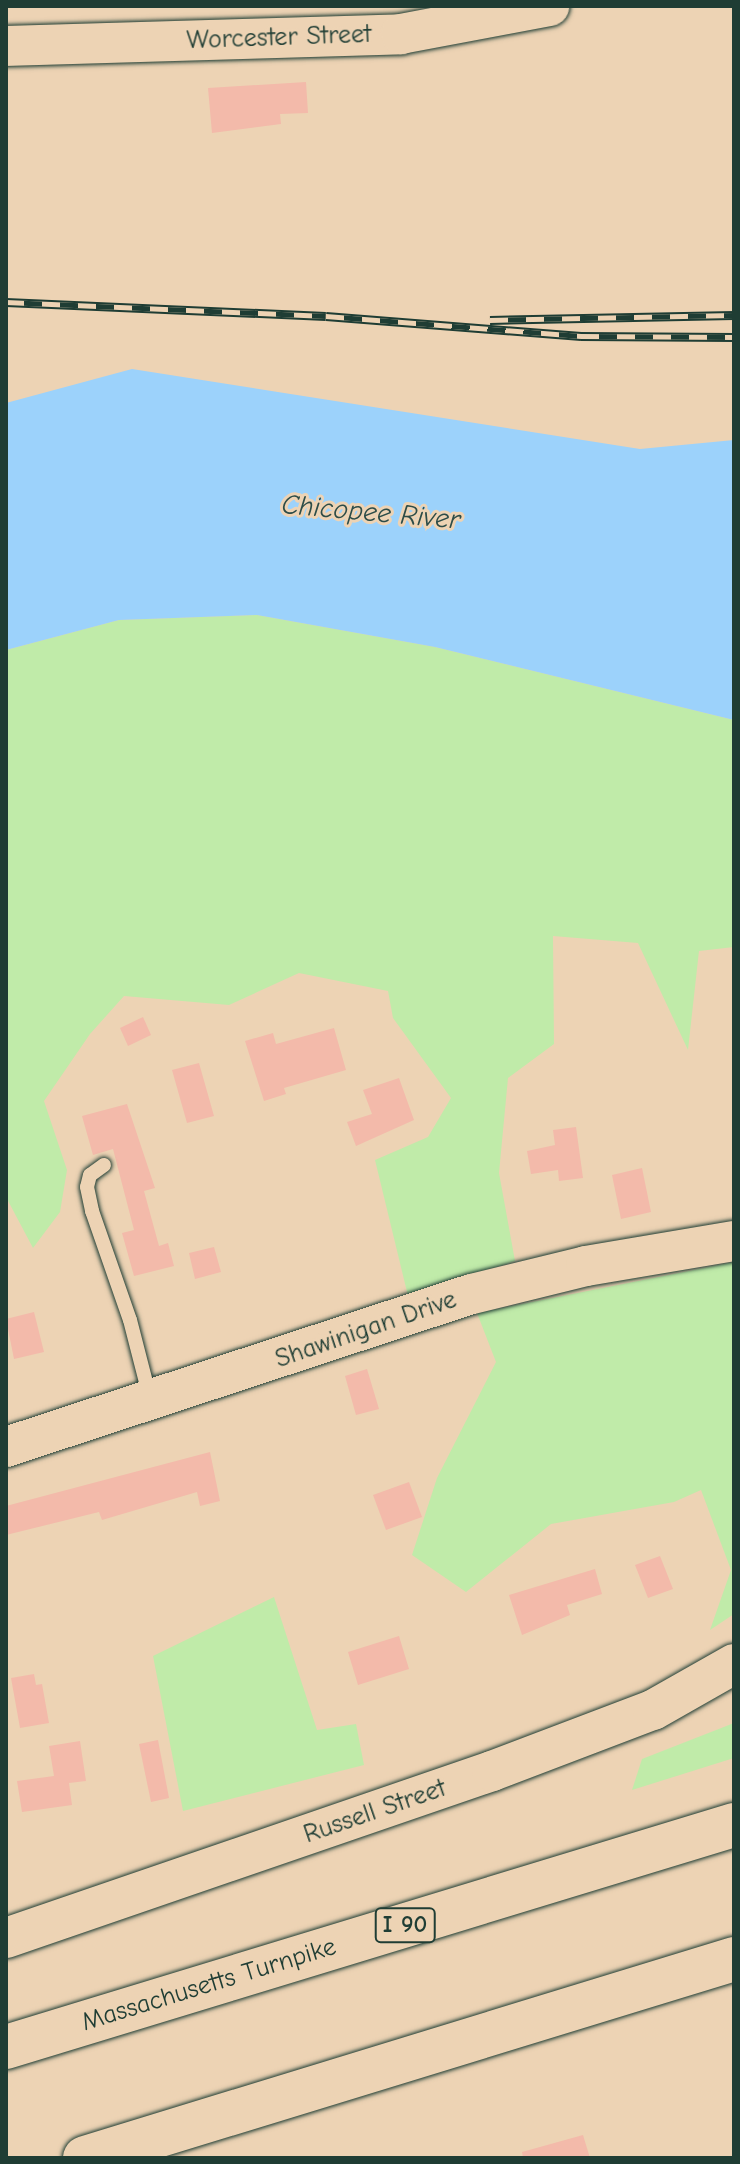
<!DOCTYPE html>
<html>
<head>
<meta charset="utf-8">
<style>
  body { margin:0 }
  #map { position:relative; width:740px; height:2164px; overflow:hidden; background:#edd3b4; font-family:"Comic Neue",sans-serif }
  div>[style] { position:absolute }
  .green>* { inset:0; background:#c0eba9 }
  .water>* { inset:0; background:#9cd2fb }
  .building>* { inset:0; background:#f3baaa }
  .roads { filter:drop-shadow(0 0 2px #1f3d34) drop-shadow(0 0 2px #1f3d34) }
  .service>* { height:14px; margin:-7px; padding:0 7px; transform-origin:7px; border-radius:7px; background:#edd3b4 }
  .secondary>* { height:40px; margin:-20px; padding:0 20px; transform-origin:20px; border-radius:20px; background:#edd3b4 }
  .motorway>* { height:44px; margin:-22px; padding:0 22px; transform-origin:22px; border-radius:22px; background:#edd3b4 }
  .rail>* { height:9px; margin-top:-4.5px; transform-origin:0; background:repeating-linear-gradient(90deg,#edd3b4 0 18px,#1f3d34 0 36px); box-sizing:border-box; border-block:2px solid #1f3d34 }
  span { translate:-50% -50%; white-space:nowrap; text-align:center; line-height:1.15; -webkit-text-stroke:6px #edd3b4; paint-order:stroke }
  .shield-label span { padding:2px 6px; background:#edd3b4; border:2px solid; border-radius:6px; -webkit-text-stroke-width:0 }
  .shield-label { font-size:24px; color:#1f3d34; font-weight:700 }
  .street-label { font-size:26px; color:#1f3d34 }
  .water-label { font-size:28px; color:#2c4c48; font-style:italic }
  .frame { position:absolute; inset:0; border:8px solid #1f3d34; pointer-events:none }
</style>
</head>
<body>
<div id="map">
  <div class="green">
    <i style="clip-path:polygon(257px 615px,435px 647px,734px 720px,734px 947px,699px 951px,688px 1050px,638px 943px,553px 936px,554px 1044px,508px 1078px,499px 1173px,515px 1261px,408px 1296px,375px 1160px,428px 1137px,451px 1098px,393px 1018px,388px 991px,299px 973px,229px 1005px,124px 996px,90px 1034px,44px 1101px,67px 1170px,60px 1212px,33px 1248px,6px 1197px,6px 650px,119px 620px)"></i>
    <i style="clip-path:polygon(734px 1262px,734px 1614px,710px 1630px,731px 1570px,701px 1490px,674px 1502px,551px 1524px,466px 1592px,412px 1555px,437px 1478px,496px 1362px,477px 1313px)"></i>
    <i style="clip-path:polygon(274px 1597px,317px 1730px,356px 1724px,364px 1765px,183px 1811px,153px 1656px)"></i>
    <i style="clip-path:polygon(734px 1723px,734px 1758px,632px 1790px,642px 1759px)"></i>
  </div>
  <div class="water">
    <i style="clip-path:polygon(132px 369px,640px 449px,734px 440px,734px 720px,435px 647px,257px 615px,119px 620px,6px 650px,6px 403px)"></i>
  </div>
  <div class="building">
    <i style="clip-path:polygon(306px 82px,308px 113px,280px 114px,281px 124px,212px 133px,208px 88px)"></i>
    <i style="clip-path:polygon(143px 1017px,151px 1035px,128px 1046px,120px 1028px)"></i>
    <i style="clip-path:polygon(334px 1028px,346px 1070px,284px 1088px,286px 1094px,264px 1101px,245px 1041px,273px 1033px,276px 1044px)"></i>
    <i style="clip-path:polygon(199px 1063px,214px 1116px,187px 1123px,172px 1070px)"></i>
    <i style="clip-path:polygon(399px 1078px,414px 1120px,356px 1146px,347px 1122px,372px 1114px,363px 1090px)"></i>
    <i style="clip-path:polygon(127px 1104px,155px 1188px,144px 1191px,159px 1246px,168px 1243px,174px 1266px,134px 1276px,122px 1233px,134px 1230px,113px 1149px,93px 1155px,82px 1116px)"></i>
    <i style="clip-path:polygon(576px 1127px,583px 1178px,559px 1181px,558px 1170px,531px 1174px,527px 1151px,555px 1145px,553px 1130px)"></i>
    <i style="clip-path:polygon(642px 1168px,651px 1212px,621px 1219px,612px 1175px)"></i>
    <i style="clip-path:polygon(214px 1247px,221px 1272px,195px 1279px,189px 1253px)"></i>
    <i style="clip-path:polygon(34px 1312px,44px 1352px,14px 1359px,6px 1319px)"></i>
    <i style="clip-path:polygon(367px 1369px,379px 1409px,356px 1415px,345px 1376px)"></i>
    <i style="clip-path:polygon(210px 1452px,220px 1501px,200px 1506px,197px 1492px,102px 1520px,99px 1512px,6px 1535px,6px 1506px)"></i>
    <i style="clip-path:polygon(409px 1482px,422px 1517px,386px 1530px,373px 1495px)"></i>
    <i style="clip-path:polygon(660px 1556px,673px 1589px,648px 1598px,635px 1565px)"></i>
    <i style="clip-path:polygon(595px 1569px,602px 1594px,567px 1605px,570px 1615px,522px 1635px,509px 1595px)"></i>
    <i style="clip-path:polygon(399px 1636px,409px 1669px,358px 1685px,348px 1652px)"></i>
    <i style="clip-path:polygon(34px 1674px,36px 1685px,42px 1684px,49px 1723px,20px 1728px,11px 1678px)"></i>
    <i style="clip-path:polygon(158px 1740px,169px 1798px,151px 1802px,139px 1744px)"></i>
    <i style="clip-path:polygon(80px 1741px,86px 1781px,69px 1783px,72px 1805px,22px 1812px,17px 1781px,54px 1776px,49px 1746px)"></i>
    <i style="clip-path:polygon(583px 2135px,590px 2158px,523px 2158px,522px 2152px)"></i>
  </div>
  <div class="roads">
    <div class="service">
      <i style="left:104px;top:1165px;width:17px;rotate:144deg"></i>
      <i style="left:90px;top:1175px;width:12px;rotate:104deg"></i>
      <i style="left:87px;top:1187px;width:25px;rotate:78deg"></i>
      <i style="left:92px;top:1211px;width:115px;rotate:70.8deg"></i>
      <i style="left:130px;top:1320px;width:81px;rotate:75.6deg"></i>
    </div>
    <div class="secondary">
      <i style="left:6px;top:46px;width:395px;rotate:-1.7deg"></i>
      <i style="left:401px;top:34px;width:151px;rotate:-10.7deg"></i>
      <i style="left:6px;top:1447px;width:490px;rotate:-18.2deg"></i>
      <i style="left:472px;top:1294px;width:117px;rotate:-13.8deg"></i>
      <i style="left:586px;top:1266px;width:150px;rotate:-9.6deg"></i>
      <i style="left:6px;top:1938px;width:514px;rotate:-18.96deg"></i>
      <i style="left:492px;top:1771px;width:172px;rotate:-20.8deg"></i>
      <i style="left:653px;top:1710px;width:93px;rotate:-29.6deg"></i>
    </div>
    <div class="motorway">
      <i style="left:6px;top:2047px;width:761px;rotate:-16.96deg"></i>
      <i style="left:85px;top:2158px;width:679px;rotate:-17.05deg"></i>
    </div>
  </div>
  <div class="rail">
    <i style="left:6px;top:302px;width:320px;rotate:2.5deg"></i>
    <i style="left:326px;top:316px;width:256px;rotate:4.5deg"></i>
    <i style="left:581px;top:336px;width:153px;rotate:0.4deg"></i>
    <i style="left:490px;top:320px;width:244px;rotate:-1.2deg"></i>
  </div>
  <div class="shield-label">
    <span style="left:405px;top:1925px">I 90</span>
  </div>
  <div class="street-label">
    <span style="left:279px;top:38px;rotate:-2deg">Worcester Street</span>
    <span style="left:366px;top:1330px;rotate:-19deg">Shawinigan Drive</span>
    <span style="left:375px;top:1812px;rotate:-19deg">Russell Street</span>
    <span style="left:209px;top:1985px;rotate:-17deg">Massachusetts Turnpike</span>
  </div>
  <div class="water-label">
    <span style="left:371px;top:512px;rotate:5deg">Chicopee River</span>
  </div>
  <div class="frame"></div>
</div>
</body>
</html>
